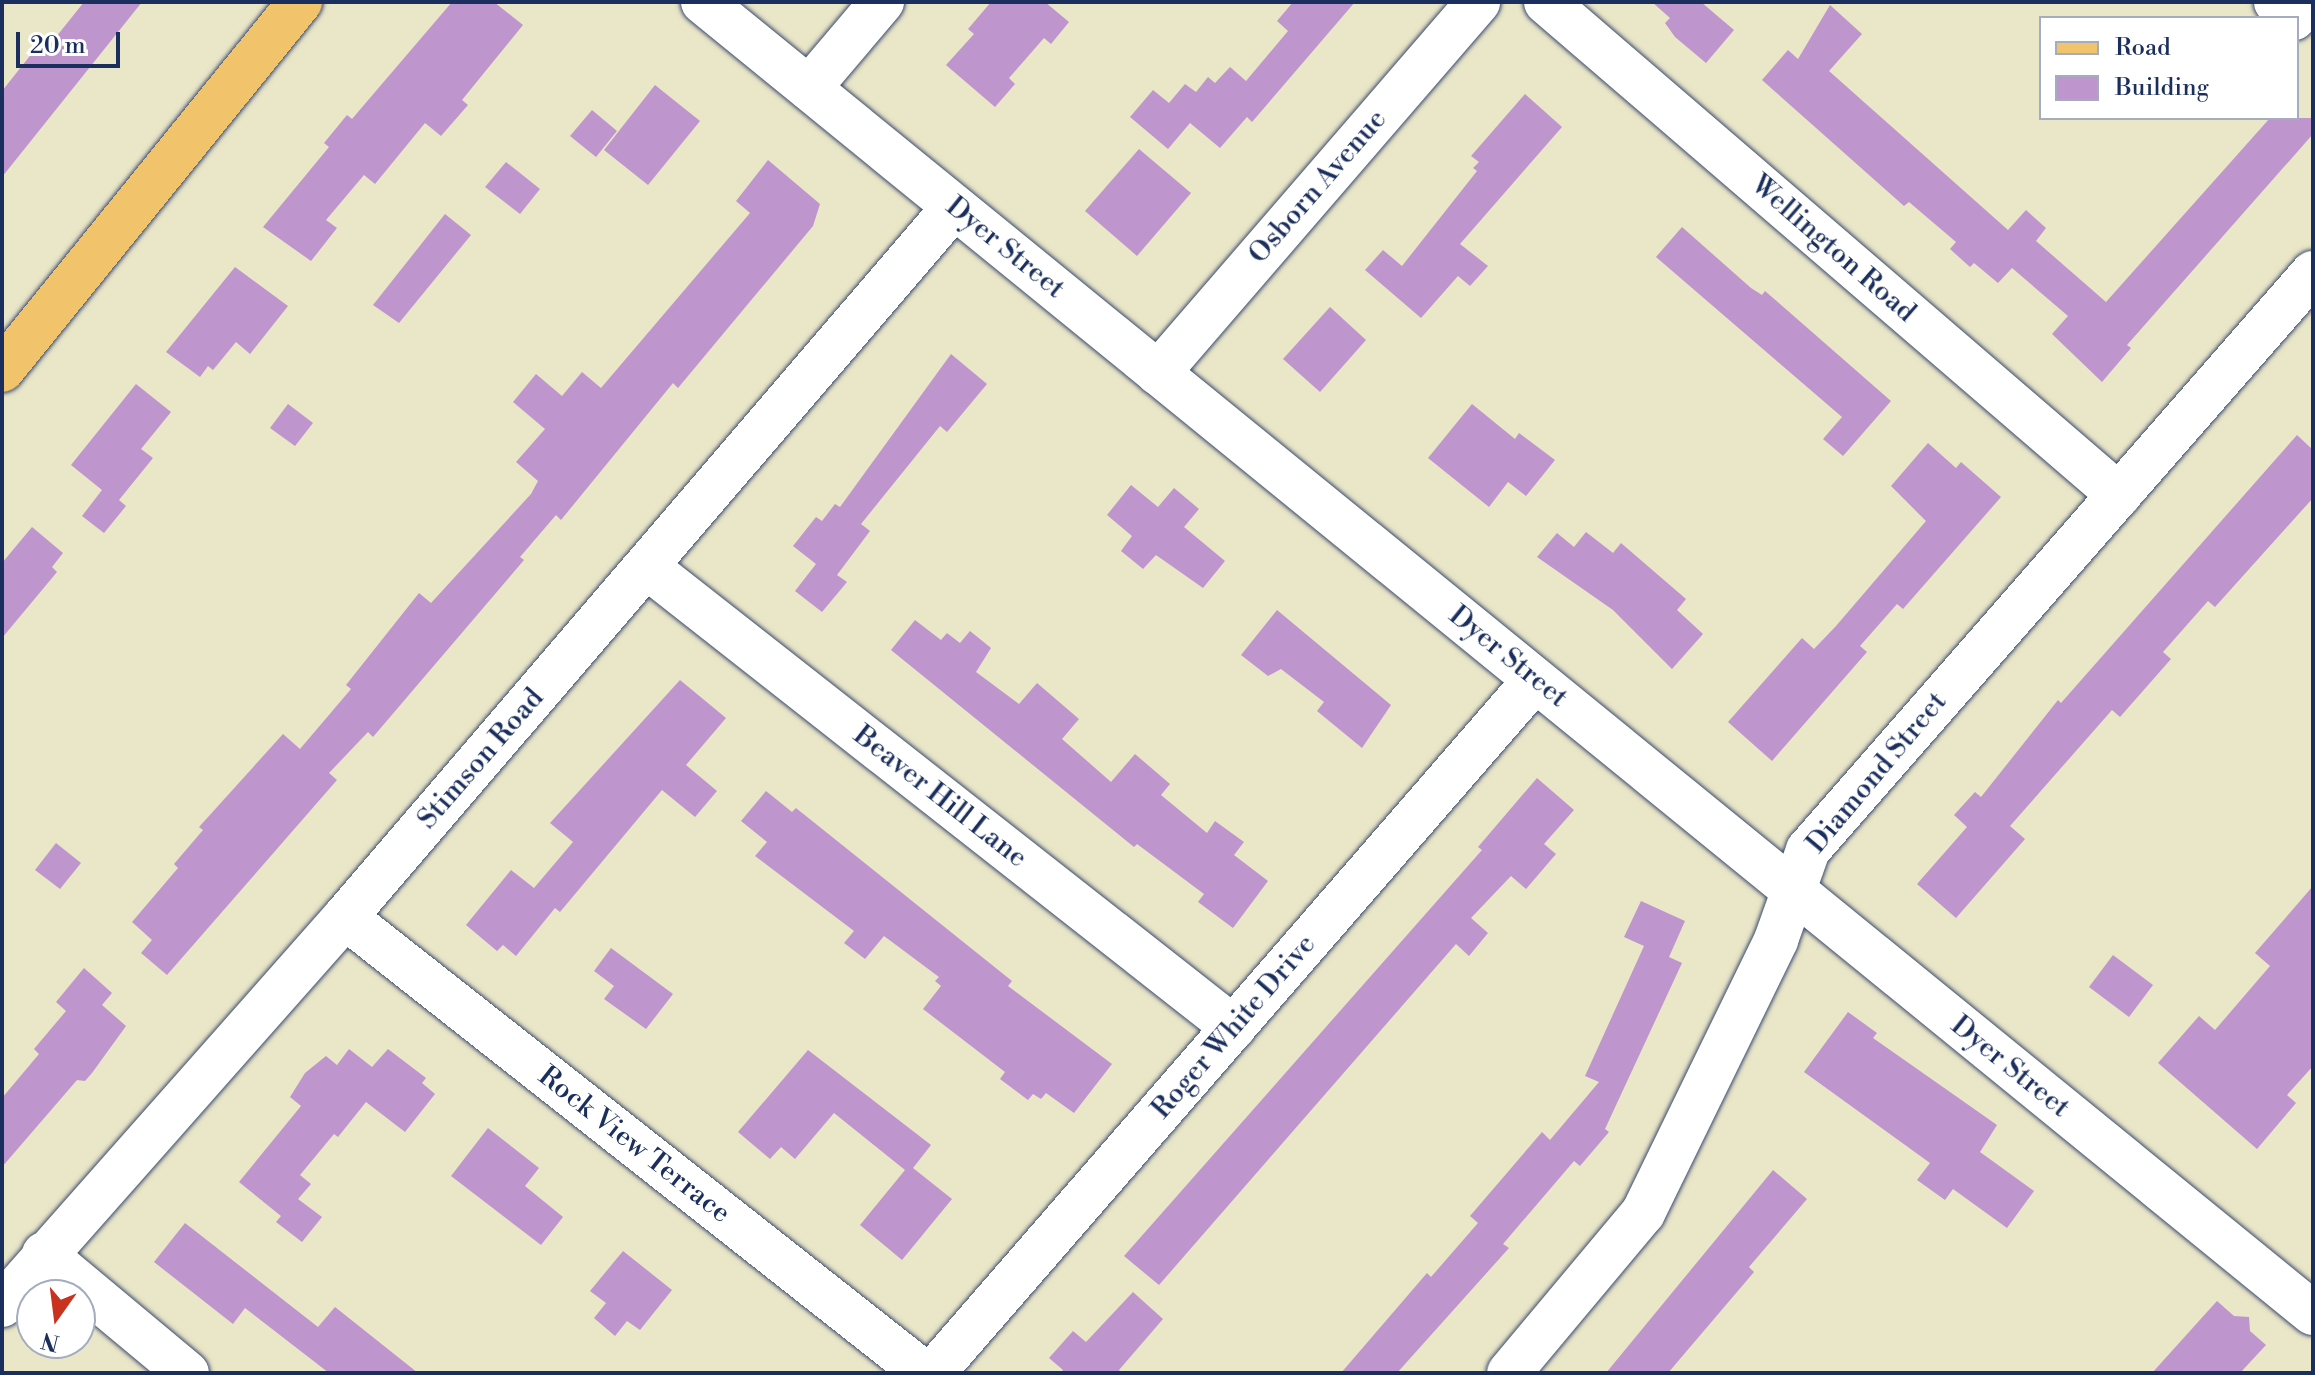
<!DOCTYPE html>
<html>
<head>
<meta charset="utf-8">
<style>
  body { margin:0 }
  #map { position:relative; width:2315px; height:1375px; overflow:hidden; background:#eae6c8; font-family:"Libre Bodoni",serif }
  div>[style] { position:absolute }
  .building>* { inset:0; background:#bf95ce }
  .roads { filter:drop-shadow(0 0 2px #3a4a6e) drop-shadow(0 0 2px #3a4a6e) }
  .minor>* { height:44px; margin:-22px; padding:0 22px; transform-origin:22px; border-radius:22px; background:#fff }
  .major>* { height:44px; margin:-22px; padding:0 22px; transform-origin:22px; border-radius:22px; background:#f1c36a }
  span { translate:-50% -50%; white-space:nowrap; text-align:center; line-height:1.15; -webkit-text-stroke:6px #fff; paint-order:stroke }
  .street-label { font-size:28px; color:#1b2f5e }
  .frame { position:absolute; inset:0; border:4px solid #1b2f5e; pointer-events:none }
  .legend { position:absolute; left:2039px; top:16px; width:260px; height:104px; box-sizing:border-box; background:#fff; border:2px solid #a4acbf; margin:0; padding:10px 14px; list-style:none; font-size:24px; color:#1b2f5e }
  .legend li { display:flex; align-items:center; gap:16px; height:40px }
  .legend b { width:40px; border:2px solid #a4acbf }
  .north { position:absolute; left:16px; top:1279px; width:80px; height:80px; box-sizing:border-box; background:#fff; border:2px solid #a4acbf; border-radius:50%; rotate:194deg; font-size:22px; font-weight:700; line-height:32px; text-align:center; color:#1b2f5e }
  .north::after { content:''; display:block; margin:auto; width:28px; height:36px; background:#c8321e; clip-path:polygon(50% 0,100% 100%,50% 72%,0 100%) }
  .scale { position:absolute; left:16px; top:32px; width:104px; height:36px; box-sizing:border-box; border:4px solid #1b2f5e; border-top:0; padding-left:10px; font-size:24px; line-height:28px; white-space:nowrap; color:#1b2f5e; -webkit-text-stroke:6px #fff; paint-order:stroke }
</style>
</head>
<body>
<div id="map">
  <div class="building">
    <i style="clip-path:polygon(84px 2px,142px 2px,2px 177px,2px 91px,37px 47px,44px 52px)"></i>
    <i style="clip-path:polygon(452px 2px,494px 2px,523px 25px,462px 100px,468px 105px,441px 136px,425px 123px,375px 184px,364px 175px,326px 220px,337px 228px,311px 261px,263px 227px,329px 147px,324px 143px,347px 115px,352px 119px)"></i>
    <i style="clip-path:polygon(991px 2px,1045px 2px,1069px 22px,1051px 44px,1044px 38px,1009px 78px,1015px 84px,995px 107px,946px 65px,974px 34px,968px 29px)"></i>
    <i style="clip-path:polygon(1293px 2px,1355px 2px,1252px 122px,1247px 117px,1220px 148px,1190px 123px,1168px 149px,1130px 117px,1153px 90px,1169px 103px,1185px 84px,1196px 92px,1208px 77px,1215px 83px,1230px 67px,1246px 81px,1288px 31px,1277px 21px)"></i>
    <i style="clip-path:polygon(1652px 2px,1701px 2px,1734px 30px,1706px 63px,1675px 37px,1665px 23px,1670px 18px)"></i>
    <i style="clip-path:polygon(1830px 5px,1862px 34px,1829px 71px,2008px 230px,2026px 210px,2046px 228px,2036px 241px,2106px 302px,2270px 118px,2313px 118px,2313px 134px,2127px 345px,2131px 348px,2102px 382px,2052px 334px,2068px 316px,2012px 268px,1998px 283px,1974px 263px,1970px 267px,1950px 249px,1956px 242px,1909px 202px,1904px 206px,1762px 80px,1788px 50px,1798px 59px)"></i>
    <i style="clip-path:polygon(655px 85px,700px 121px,648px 185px,604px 150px)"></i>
    <i style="clip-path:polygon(1525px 94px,1562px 127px,1460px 244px,1488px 266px,1470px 286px,1458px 276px,1421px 318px,1365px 270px,1383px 250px,1402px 266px,1477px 171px,1473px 168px,1479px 162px,1471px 156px)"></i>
    <i style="clip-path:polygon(592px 110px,617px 131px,596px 157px,570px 136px)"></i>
    <i style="clip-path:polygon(1139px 149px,1191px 193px,1137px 256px,1085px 211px)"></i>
    <i style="clip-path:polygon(768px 160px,820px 204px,813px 226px,678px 388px,673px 383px,561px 520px,556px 515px,520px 557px,524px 560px,373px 737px,368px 732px,329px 773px,337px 780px,167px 975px,141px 953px,152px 940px,132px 922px,178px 868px,174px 864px,203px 830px,199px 827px,283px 734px,300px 749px,351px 689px,346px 685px,419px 593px,431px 603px,531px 494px,538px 481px,516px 462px,545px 429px,513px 402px,536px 374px,562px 396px,582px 372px,601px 388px,750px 213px,736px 201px)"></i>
    <i style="clip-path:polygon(506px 162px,540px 189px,520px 214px,485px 187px)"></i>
    <i style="clip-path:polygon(445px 214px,471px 235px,399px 323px,373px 305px)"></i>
    <i style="clip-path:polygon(1682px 227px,1751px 288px,1762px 295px,1765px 291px,1891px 401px,1843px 456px,1823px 439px,1842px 417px,1656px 257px)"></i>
    <i style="clip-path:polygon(235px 267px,288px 306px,250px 354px,236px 342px,213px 370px,208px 366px,200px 377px,166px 352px)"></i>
    <i style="clip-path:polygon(1330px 307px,1366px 340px,1320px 392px,1283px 359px)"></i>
    <i style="clip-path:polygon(951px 354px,987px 384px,947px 432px,940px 426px,861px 524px,870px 531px,837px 575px,847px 582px,822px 612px,795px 591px,816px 564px,793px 546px,816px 517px,822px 521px,835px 504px,840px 507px)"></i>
    <i style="clip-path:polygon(136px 384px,171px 412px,141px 449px,153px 458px,119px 500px,126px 506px,104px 533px,82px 516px,102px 490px,71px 465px)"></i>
    <i style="clip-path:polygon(288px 404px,313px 423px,295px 446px,270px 428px)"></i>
    <i style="clip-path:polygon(1472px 404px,1515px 439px,1519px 433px,1555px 460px,1526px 496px,1508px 482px,1489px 507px,1428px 458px)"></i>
    <i style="clip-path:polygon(2297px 435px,2313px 450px,2313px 498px,2215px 607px,2208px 601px,2163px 652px,2171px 659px,2120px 717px,2112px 710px,2010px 826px,2025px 839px,1956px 918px,1917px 884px,1967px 827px,1954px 815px,1975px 792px,1981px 797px,2058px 700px,2061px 703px)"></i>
    <i style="clip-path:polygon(1928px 443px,1956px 468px,1961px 462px,2001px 497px,1903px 609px,1897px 604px,1860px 646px,1867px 652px,1772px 761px,1728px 722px,1802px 638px,1814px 649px,1836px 626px,1926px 521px,1891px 486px)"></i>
    <i style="clip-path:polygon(1131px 485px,1158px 507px,1174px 488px,1199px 509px,1184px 527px,1225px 561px,1203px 588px,1156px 555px,1143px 569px,1121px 551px,1132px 536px,1107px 515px)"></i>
    <i style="clip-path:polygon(32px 527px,63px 553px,52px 567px,57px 572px,2px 638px,2px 563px)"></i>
    <i style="clip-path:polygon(1586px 532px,1613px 553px,1621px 543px,1686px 599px,1677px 610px,1703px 634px,1672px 669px,1613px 610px,1537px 557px,1557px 533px,1574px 547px)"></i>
    <i style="clip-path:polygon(1277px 610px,1391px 705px,1362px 748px,1317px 711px,1324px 702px,1281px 669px,1268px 676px,1241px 655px)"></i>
    <i style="clip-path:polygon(915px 620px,941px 640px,947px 633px,960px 643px,970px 631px,991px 648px,976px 672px,1019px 704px,1037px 683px,1079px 719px,1062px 739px,1111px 782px,1135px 754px,1170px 784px,1161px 795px,1207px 833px,1215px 821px,1244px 842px,1234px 855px,1268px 881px,1233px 928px,1198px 902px,1204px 894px,1137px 844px,1134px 847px,891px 650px)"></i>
    <i style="clip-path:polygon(680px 680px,726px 718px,686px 765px,717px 791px,695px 817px,662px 790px,560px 912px,555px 908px,516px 956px,503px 945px,497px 951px,466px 925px,511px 870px,534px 888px,573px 842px,550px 823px)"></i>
    <i style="clip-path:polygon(1537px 778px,1574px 810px,1544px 844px,1556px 854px,1526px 889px,1511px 876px,1471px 918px,1488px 933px,1469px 956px,1456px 944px,1159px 1285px,1124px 1256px,1482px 850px,1478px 847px)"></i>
    <i style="clip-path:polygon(766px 791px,792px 812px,796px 808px,1012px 981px,1008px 986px,1112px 1064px,1074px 1113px,1046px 1093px,1041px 1099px,1033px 1094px,1028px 1100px,1000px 1079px,1005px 1072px,923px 1009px,941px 986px,935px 981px,939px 977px,884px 936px,865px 959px,844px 943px,854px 931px,755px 856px,767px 842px,741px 821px)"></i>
    <i style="clip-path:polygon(56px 843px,81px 863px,60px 889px,35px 870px)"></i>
    <i style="clip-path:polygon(2313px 886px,2313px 1066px,2287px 1095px,2296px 1103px,2257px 1149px,2158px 1063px,2199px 1016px,2215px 1030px,2270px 966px,2255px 953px)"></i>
    <i style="clip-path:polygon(1641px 901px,1685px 921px,1669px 957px,1682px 963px,1605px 1129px,1609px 1132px,1580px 1166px,1574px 1161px,1503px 1244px,1509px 1248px,1397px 1373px,1341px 1373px,1427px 1273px,1431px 1277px,1478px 1223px,1470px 1216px,1542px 1132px,1550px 1140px,1599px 1082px,1585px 1076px,1644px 946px,1624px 937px)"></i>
    <i style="clip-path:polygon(611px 948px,673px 994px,646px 1029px,604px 999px,614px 986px,594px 971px)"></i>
    <i style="clip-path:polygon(2113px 955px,2153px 985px,2129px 1017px,2089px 987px)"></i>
    <i style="clip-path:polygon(84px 968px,112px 993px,102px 1005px,126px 1026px,92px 1073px,85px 1081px,77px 1080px,2px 1167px,2px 1098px,39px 1054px,34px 1049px,66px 1011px,56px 1002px)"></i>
    <i style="clip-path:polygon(1848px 1012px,1877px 1033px,1873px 1038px,1997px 1125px,1980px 1152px,2034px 1191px,2007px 1228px,1953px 1189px,1945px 1200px,1917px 1180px,1930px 1163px,1804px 1072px)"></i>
    <i style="clip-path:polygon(349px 1049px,372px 1067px,388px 1049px,426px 1078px,422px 1083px,435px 1094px,405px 1132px,366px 1102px,338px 1137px,334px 1134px,300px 1175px,311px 1184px,298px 1199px,322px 1217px,302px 1242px,276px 1222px,281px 1216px,239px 1182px,301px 1106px,290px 1097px,305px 1073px,326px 1056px,337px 1065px)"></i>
    <i style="clip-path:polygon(808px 1050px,931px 1145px,913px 1168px,952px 1199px,902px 1260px,860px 1225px,905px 1170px,834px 1113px,795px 1159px,781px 1147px,770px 1159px,738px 1132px)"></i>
    <i style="clip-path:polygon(488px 1128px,539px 1168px,525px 1186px,563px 1217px,541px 1245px,451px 1176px)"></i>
    <i style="clip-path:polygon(1773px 1170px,1807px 1199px,1749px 1267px,1754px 1272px,1668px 1373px,1606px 1373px)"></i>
    <i style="clip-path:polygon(185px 1223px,318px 1327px,335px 1307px,418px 1373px,329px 1373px,245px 1308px,233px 1324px,154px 1262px)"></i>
    <i style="clip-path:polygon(623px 1251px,672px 1290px,640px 1330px,627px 1321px,615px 1336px,594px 1318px,606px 1303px,590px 1291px)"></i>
    <i style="clip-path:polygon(1133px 1292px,1163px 1319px,1119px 1370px,1122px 1373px,1060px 1373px,1063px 1370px,1049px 1358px,1073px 1331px,1086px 1342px)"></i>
    <i style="clip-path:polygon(2217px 1301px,2234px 1316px,2249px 1317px,2250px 1331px,2266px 1345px,2240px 1373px,2152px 1373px)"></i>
  </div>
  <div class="roads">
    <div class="minor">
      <i style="left:703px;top:2px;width:2076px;rotate:39.16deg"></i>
      <i style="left:1546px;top:2px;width:756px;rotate:40.71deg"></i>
      <i style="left:2276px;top:2px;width:24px;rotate:42deg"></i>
      <i style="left:809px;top:88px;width:113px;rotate:-49.7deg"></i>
      <i style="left:1158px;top:373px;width:490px;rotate:-49.2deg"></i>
      <i style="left:647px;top:567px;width:746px;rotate:38.14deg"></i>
      <i style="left:345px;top:917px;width:737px;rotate:38.22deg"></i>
      <i style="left:44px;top:1254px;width:186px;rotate:39.8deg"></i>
      <i style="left:2px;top:1305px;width:518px;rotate:-48.52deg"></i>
      <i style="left:345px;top:917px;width:935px;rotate:-49.38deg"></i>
      <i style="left:933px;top:1373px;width:918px;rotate:-49.02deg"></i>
      <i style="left:1509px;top:1373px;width:209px;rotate:-50.1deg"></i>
      <i style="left:1643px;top:1213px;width:304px;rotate:-64deg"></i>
      <i style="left:1776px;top:940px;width:96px;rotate:-70.4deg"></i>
      <i style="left:1808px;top:850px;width:767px;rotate:-48.81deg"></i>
    </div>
    <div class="major">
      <i style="left:2px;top:370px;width:474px;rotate:-51deg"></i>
    </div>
  </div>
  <div class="street-label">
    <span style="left:1318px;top:187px;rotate:-49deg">Osborn Avenue</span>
    <span style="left:1005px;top:248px;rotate:39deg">Dyer Street</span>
    <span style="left:1833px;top:249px;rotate:41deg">Wellington Road</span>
    <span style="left:1508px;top:657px;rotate:39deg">Dyer Street</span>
    <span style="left:481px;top:759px;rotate:-49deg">Stimson Road</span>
    <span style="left:1877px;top:773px;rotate:-50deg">Diamond Street</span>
    <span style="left:940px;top:797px;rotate:38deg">Beaver Hill Lane</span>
    <span style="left:1234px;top:1027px;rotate:-49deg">Roger White Drive</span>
    <span style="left:2010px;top:1067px;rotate:39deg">Dyer Street</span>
    <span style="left:634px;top:1145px;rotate:38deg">Rock View Terrace</span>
  </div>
  <div class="frame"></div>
  <ul class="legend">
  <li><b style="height:10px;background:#f1c36a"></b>Road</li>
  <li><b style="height:22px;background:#bf95ce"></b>Building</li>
  </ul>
  <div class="north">N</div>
  <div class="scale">20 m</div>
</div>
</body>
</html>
